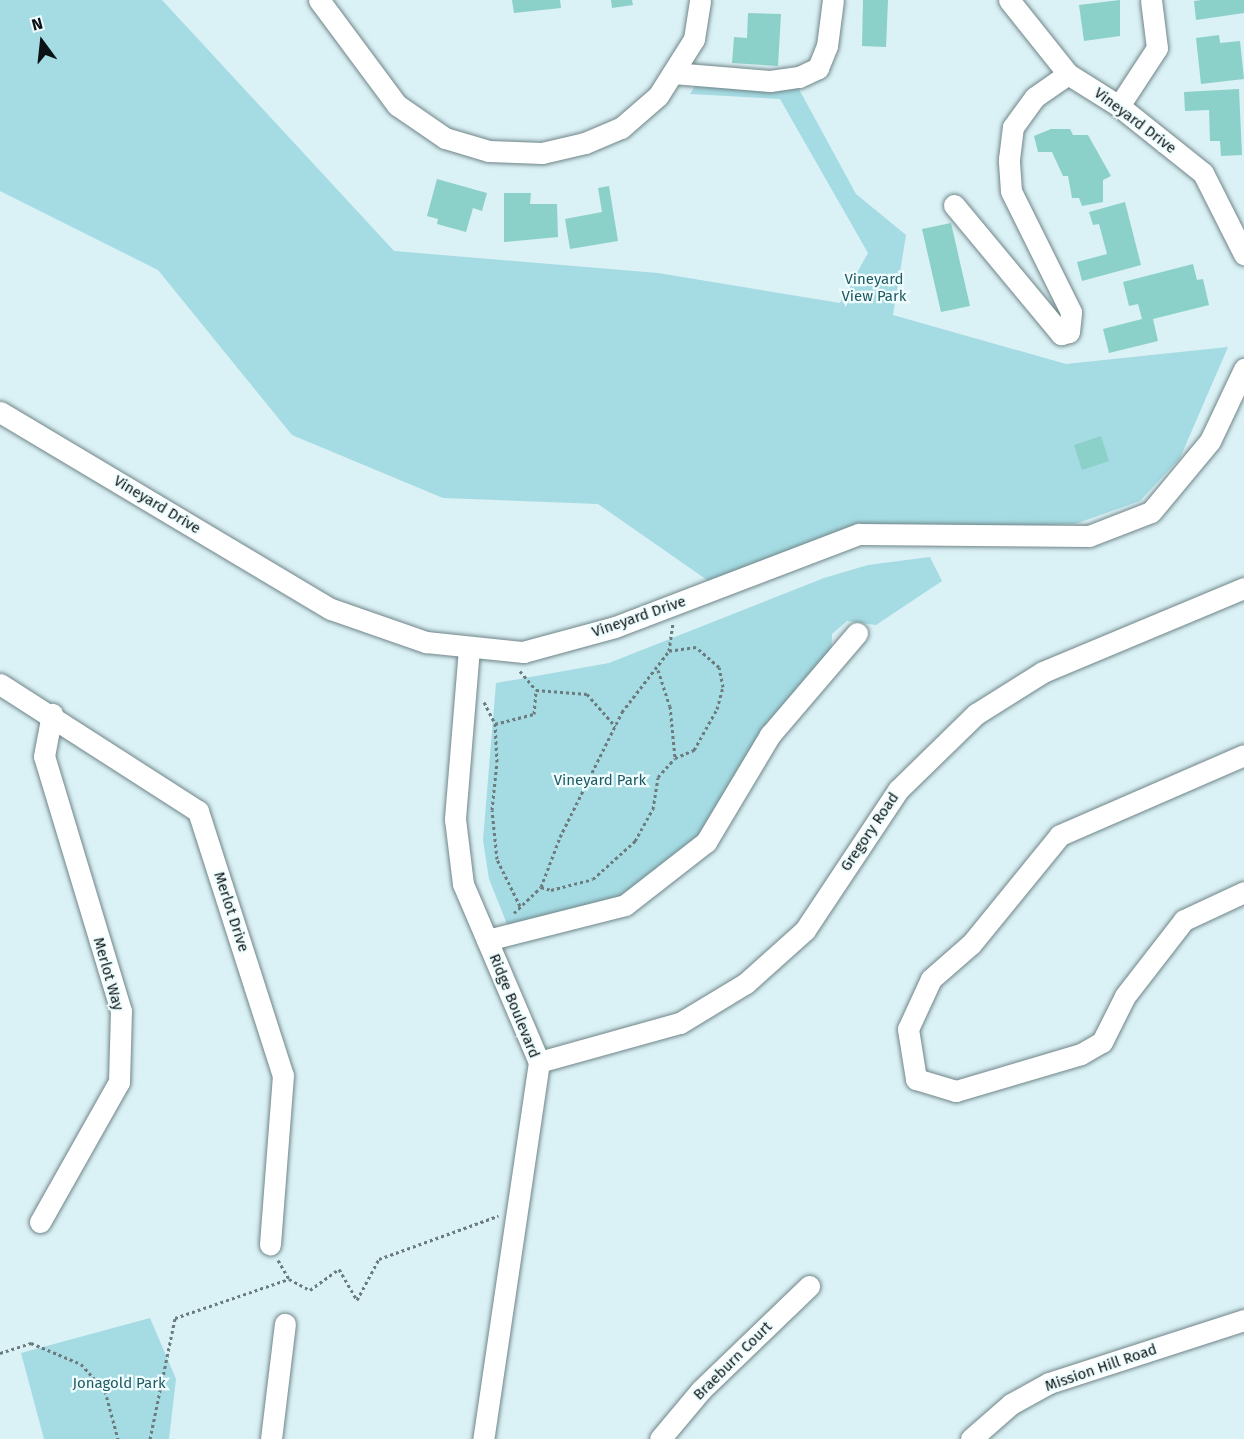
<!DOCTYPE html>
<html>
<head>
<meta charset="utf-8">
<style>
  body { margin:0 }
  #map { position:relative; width:1244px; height:1439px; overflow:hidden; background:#daf1f5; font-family:"Fira Sans",sans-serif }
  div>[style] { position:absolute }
  .green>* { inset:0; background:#a5dbe3 }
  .building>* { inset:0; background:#8bd1c9 }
  .path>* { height:3px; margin-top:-1.5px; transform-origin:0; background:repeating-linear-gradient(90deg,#6c7b7e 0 3px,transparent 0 6px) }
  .roads { filter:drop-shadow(0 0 2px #708588) drop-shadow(0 0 2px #708588) }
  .minor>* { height:21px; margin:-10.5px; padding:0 10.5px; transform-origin:10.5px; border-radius:10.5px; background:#fff }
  span { translate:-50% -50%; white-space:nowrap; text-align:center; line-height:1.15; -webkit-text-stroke:4.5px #effdff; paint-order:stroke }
  .street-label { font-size:15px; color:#0b1314 }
  .park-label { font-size:15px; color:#1f5a61 }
  .north { position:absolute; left:12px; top:12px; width:60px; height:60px; -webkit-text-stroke:4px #effdff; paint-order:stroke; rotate:345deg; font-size:16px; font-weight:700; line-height:24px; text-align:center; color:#0b1314 }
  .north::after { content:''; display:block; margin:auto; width:21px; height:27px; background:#0b1314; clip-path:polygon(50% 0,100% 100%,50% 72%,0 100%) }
</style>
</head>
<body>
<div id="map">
  <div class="green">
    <i style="clip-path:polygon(0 0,162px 0,394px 251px,658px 273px,840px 303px,868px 253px,780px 99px,690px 94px,699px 80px,794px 80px,856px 194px,906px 235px,893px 315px,1066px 364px,1228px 347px,1180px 458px,1140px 501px,1075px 524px,838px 532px,710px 582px,598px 504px,443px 498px,292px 435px,158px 270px,0 191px)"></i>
    <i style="clip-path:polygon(930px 557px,942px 581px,876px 625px,847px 621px,832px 634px,831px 663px,711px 825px,638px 891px,511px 934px,489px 879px,483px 840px,496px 683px,609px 663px,824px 578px,868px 565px)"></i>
    <i style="clip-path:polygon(150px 1318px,176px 1379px,169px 1439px,44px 1439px,21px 1353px)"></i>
  </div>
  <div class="building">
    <i style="clip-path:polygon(512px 0,560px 0,561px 8px,514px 13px)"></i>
    <i style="clip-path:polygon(611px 0,632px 0,633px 5px,612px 8px)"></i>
    <i style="clip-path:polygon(863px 0,888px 0,886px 47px,862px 46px)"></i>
    <i style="clip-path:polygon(1120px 0,1120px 36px,1084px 41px,1079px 5px)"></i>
    <i style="clip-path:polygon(1202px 0,1244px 0,1244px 13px,1196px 20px,1194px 1px)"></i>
    <i style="clip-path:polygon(748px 13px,781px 14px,778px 66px,732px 63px,734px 37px,747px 38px)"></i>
    <i style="clip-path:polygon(1219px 35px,1220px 43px,1240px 41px,1244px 79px,1201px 84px,1196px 38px)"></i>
    <i style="clip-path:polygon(1239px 89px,1242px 155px,1221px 156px,1220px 141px,1210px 141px,1209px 110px,1185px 111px,1184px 92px)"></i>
    <i style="clip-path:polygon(1051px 129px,1070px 129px,1073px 135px,1088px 135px,1111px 176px,1103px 180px,1103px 202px,1082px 206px,1079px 198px,1072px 198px,1068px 176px,1063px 176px,1052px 152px,1038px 152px,1034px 136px)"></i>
    <i style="clip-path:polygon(437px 179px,487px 193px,482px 211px,473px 208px,466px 232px,437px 224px,438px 219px,427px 216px)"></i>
    <i style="clip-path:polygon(609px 186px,618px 241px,570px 249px,565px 219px,602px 212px,598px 188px)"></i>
    <i style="clip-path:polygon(504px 193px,531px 193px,530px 204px,557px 204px,558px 237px,504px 242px)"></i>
    <i style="clip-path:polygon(1125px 202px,1141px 265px,1082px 281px,1077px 262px,1107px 254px,1099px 224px,1093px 225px,1089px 212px)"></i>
    <i style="clip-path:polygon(951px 223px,970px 306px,941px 312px,922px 229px)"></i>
    <i style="clip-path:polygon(1193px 264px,1197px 280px,1203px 279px,1209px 305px,1153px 319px,1158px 341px,1109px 353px,1103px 329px,1142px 319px,1138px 304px,1129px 306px,1123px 282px)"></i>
    <i style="clip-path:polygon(1101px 436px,1109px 461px,1082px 470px,1074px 445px)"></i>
  </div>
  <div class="path">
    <i style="left:658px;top:670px;width:38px;rotate:72deg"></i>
    <i style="left:670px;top:706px;width:52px;rotate:84.5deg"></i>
    <i style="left:520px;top:671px;width:25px;rotate:50deg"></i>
    <i style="left:536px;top:690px;width:51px;rotate:4.5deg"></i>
    <i style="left:587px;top:694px;width:43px;rotate:48.8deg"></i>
    <i style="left:484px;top:702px;width:25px;rotate:63deg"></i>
    <i style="left:541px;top:887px;width:10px;rotate:17deg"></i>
    <i style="left:551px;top:890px;width:43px;rotate:-14.7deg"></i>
    <i style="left:593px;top:879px;width:57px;rotate:-42.1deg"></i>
    <i style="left:635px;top:841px;width:37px;rotate:-61deg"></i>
    <i style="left:653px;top:809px;width:32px;rotate:-81deg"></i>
    <i style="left:658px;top:777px;width:25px;rotate:-48deg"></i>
    <i style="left:675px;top:758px;width:21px;rotate:-23deg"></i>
    <i style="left:694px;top:750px;width:47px;rotate:-60.7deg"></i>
    <i style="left:717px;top:709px;width:23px;rotate:-75deg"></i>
    <i style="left:723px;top:687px;width:20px;rotate:-101deg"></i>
    <i style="left:719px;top:667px;width:30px;rotate:-139deg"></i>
    <i style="left:696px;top:647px;width:27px;rotate:172deg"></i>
    <i style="left:520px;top:906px;width:52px;rotate:-116.1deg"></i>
    <i style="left:497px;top:859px;width:49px;rotate:-95.8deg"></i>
    <i style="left:492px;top:810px;width:48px;rotate:-84.1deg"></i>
    <i style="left:497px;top:762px;width:38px;rotate:-93deg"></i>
    <i style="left:495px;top:724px;width:40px;rotate:-14.4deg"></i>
    <i style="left:534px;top:714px;width:24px;rotate:-85deg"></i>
    <i style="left:514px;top:913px;width:37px;rotate:-44deg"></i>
    <i style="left:541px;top:887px;width:53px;rotate:-69.2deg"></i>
    <i style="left:560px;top:837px;width:140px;rotate:-63.6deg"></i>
    <i style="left:622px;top:712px;width:77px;rotate:-52.4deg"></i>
    <i style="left:669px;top:651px;width:27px;rotate:-82deg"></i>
    <i style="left:278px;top:1260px;width:22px;rotate:60deg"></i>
    <i style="left:289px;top:1279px;width:24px;rotate:28deg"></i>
    <i style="left:310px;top:1290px;width:36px;rotate:-36deg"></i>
    <i style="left:339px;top:1269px;width:36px;rotate:60deg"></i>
    <i style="left:357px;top:1300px;width:47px;rotate:-61.8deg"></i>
    <i style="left:379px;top:1259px;width:127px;rotate:-19.9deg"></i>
    <i style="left:0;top:1353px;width:33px;rotate:-18deg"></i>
    <i style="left:31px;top:1343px;width:54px;rotate:22.8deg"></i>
    <i style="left:81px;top:1364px;width:36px;rotate:48deg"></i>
    <i style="left:105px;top:1391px;width:50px;rotate:74.8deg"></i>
    <i style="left:150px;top:1439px;width:124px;rotate:-78.3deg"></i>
    <i style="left:175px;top:1318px;width:120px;rotate:-18.9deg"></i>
  </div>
  <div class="roads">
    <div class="minor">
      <i style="left:319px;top:0;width:131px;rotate:53.4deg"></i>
      <i style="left:397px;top:105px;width:58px;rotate:34.5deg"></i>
      <i style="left:445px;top:138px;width:46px;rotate:16.5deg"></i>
      <i style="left:489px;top:151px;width:53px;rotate:2.2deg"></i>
      <i style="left:542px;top:153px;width:44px;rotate:-13.1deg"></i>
      <i style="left:585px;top:143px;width:39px;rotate:-23deg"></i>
      <i style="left:621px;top:128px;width:49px;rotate:-40.9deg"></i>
      <i style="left:658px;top:96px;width:67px;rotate:-57.7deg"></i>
      <i style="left:694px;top:39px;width:39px;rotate:-81deg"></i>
      <i style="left:1009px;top:0;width:95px;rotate:51.4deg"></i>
      <i style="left:1068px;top:74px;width:60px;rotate:32.1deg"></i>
      <i style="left:1119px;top:106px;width:107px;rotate:38.6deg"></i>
      <i style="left:1203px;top:173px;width:91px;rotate:63.2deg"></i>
      <i style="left:673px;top:73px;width:97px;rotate:4.7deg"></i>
      <i style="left:770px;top:81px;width:29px;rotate:-8deg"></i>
      <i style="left:799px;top:77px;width:21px;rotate:-25deg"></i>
      <i style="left:818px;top:68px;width:24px;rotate:-68deg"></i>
      <i style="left:827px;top:46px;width:46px;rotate:-82.6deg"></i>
      <i style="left:1119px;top:106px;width:69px;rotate:-56.8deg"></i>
      <i style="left:1157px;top:48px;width:48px;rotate:-97.1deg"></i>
      <i style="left:954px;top:205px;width:168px;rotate:50.3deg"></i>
      <i style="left:1061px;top:334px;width:8px;rotate:-14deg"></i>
      <i style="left:1069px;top:332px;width:20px;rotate:-84deg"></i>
      <i style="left:1071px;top:312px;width:135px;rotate:-116.4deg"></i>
      <i style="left:1011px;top:191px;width:32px;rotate:-94deg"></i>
      <i style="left:1009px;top:159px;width:32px;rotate:-83deg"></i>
      <i style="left:1013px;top:127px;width:37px;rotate:-54deg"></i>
      <i style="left:1035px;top:97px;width:40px;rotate:-34.9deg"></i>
      <i style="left:0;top:412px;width:385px;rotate:30.8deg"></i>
      <i style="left:331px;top:609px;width:101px;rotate:19.2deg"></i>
      <i style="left:426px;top:642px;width:98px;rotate:5.9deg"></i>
      <i style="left:523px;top:652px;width:95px;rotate:-15.2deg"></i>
      <i style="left:615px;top:627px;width:261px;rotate:-20.9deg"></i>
      <i style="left:859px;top:534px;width:230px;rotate:0.5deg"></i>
      <i style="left:1089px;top:536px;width:66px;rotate:-21.2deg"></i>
      <i style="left:1151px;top:512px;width:92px;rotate:-50.3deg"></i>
      <i style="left:1210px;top:441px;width:80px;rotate:-64.7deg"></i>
      <i style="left:469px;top:648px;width:172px;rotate:94.7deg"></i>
      <i style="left:455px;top:819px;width:65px;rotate:83deg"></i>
      <i style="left:463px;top:884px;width:194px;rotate:66.9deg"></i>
      <i style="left:539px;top:1062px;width:381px;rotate:98.4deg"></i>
      <i style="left:0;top:684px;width:235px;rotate:32.7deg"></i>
      <i style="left:198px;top:811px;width:277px;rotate:72.2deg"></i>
      <i style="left:283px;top:1075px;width:170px;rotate:94.4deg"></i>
      <i style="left:1244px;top:755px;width:201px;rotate:156.5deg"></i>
      <i style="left:1060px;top:835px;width:141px;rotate:129.2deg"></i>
      <i style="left:971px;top:944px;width:53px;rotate:138.8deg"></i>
      <i style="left:931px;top:979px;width:55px;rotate:114.7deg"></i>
      <i style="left:908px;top:1029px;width:51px;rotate:80.9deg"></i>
      <i style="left:916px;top:1079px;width:42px;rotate:16.7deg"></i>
      <i style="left:956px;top:1091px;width:130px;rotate:-16.5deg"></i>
      <i style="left:1081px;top:1054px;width:24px;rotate:-30deg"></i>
      <i style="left:1102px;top:1042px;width:51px;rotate:-63.4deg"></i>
      <i style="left:1125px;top:996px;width:96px;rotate:-52.2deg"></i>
      <i style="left:1184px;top:920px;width:66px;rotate:-25deg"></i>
      <i style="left:487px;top:940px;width:142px;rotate:-14.2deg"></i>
      <i style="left:625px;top:905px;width:103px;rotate:-37.9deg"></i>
      <i style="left:706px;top:842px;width:125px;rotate:-59.1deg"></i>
      <i style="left:770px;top:735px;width:134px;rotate:-49.5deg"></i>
      <i style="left:539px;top:1062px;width:146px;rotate:-15.5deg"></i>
      <i style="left:680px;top:1023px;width:77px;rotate:-31.2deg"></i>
      <i style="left:746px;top:983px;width:79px;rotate:-41.9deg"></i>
      <i style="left:805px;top:930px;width:168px;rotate:-56.4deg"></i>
      <i style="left:898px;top:790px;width:109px;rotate:-44.3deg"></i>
      <i style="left:976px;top:714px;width:79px;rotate:-32.1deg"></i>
      <i style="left:1043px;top:672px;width:218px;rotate:-22.7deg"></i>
      <i style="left:40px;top:1222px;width:161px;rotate:-60.6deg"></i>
      <i style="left:119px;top:1082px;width:71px;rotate:-88.4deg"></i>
      <i style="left:121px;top:1011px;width:266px;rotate:-106.8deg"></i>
      <i style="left:44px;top:756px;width:43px;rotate:-79.2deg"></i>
      <i style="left:271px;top:1439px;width:116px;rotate:-83.1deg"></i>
      <i style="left:660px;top:1439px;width:64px;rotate:-50.1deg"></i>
      <i style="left:701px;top:1390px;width:150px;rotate:-43.9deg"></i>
      <i style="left:971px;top:1439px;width:53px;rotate:-41.2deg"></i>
      <i style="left:1011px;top:1404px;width:43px;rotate:-28.9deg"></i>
      <i style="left:1049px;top:1383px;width:205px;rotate:-17.9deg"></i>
    </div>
  </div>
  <div class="street-label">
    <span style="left:1135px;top:121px;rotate:37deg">Vineyard Drive</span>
    <span style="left:157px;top:505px;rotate:31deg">Vineyard Drive</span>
    <span style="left:639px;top:617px;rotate:-19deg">Vineyard Drive</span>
    <span style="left:870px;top:832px;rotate:-56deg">Gregory Road</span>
    <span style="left:231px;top:912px;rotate:72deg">Merlot Drive</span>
    <span style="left:108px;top:974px;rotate:74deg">Merlot Way</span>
    <span style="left:514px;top:1006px;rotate:68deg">Ridge Boulevard</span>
    <span style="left:733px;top:1361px;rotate:-45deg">Braeburn Court</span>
    <span style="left:1101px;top:1368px;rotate:-19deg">Mission Hill Road</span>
  </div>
  <div class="park-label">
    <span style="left:874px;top:288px">Vineyard<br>View Park</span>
    <span style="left:600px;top:781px">Vineyard Park</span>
    <span style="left:119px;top:1384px">Jonagold Park</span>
  </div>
  <div class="north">N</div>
</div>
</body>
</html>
